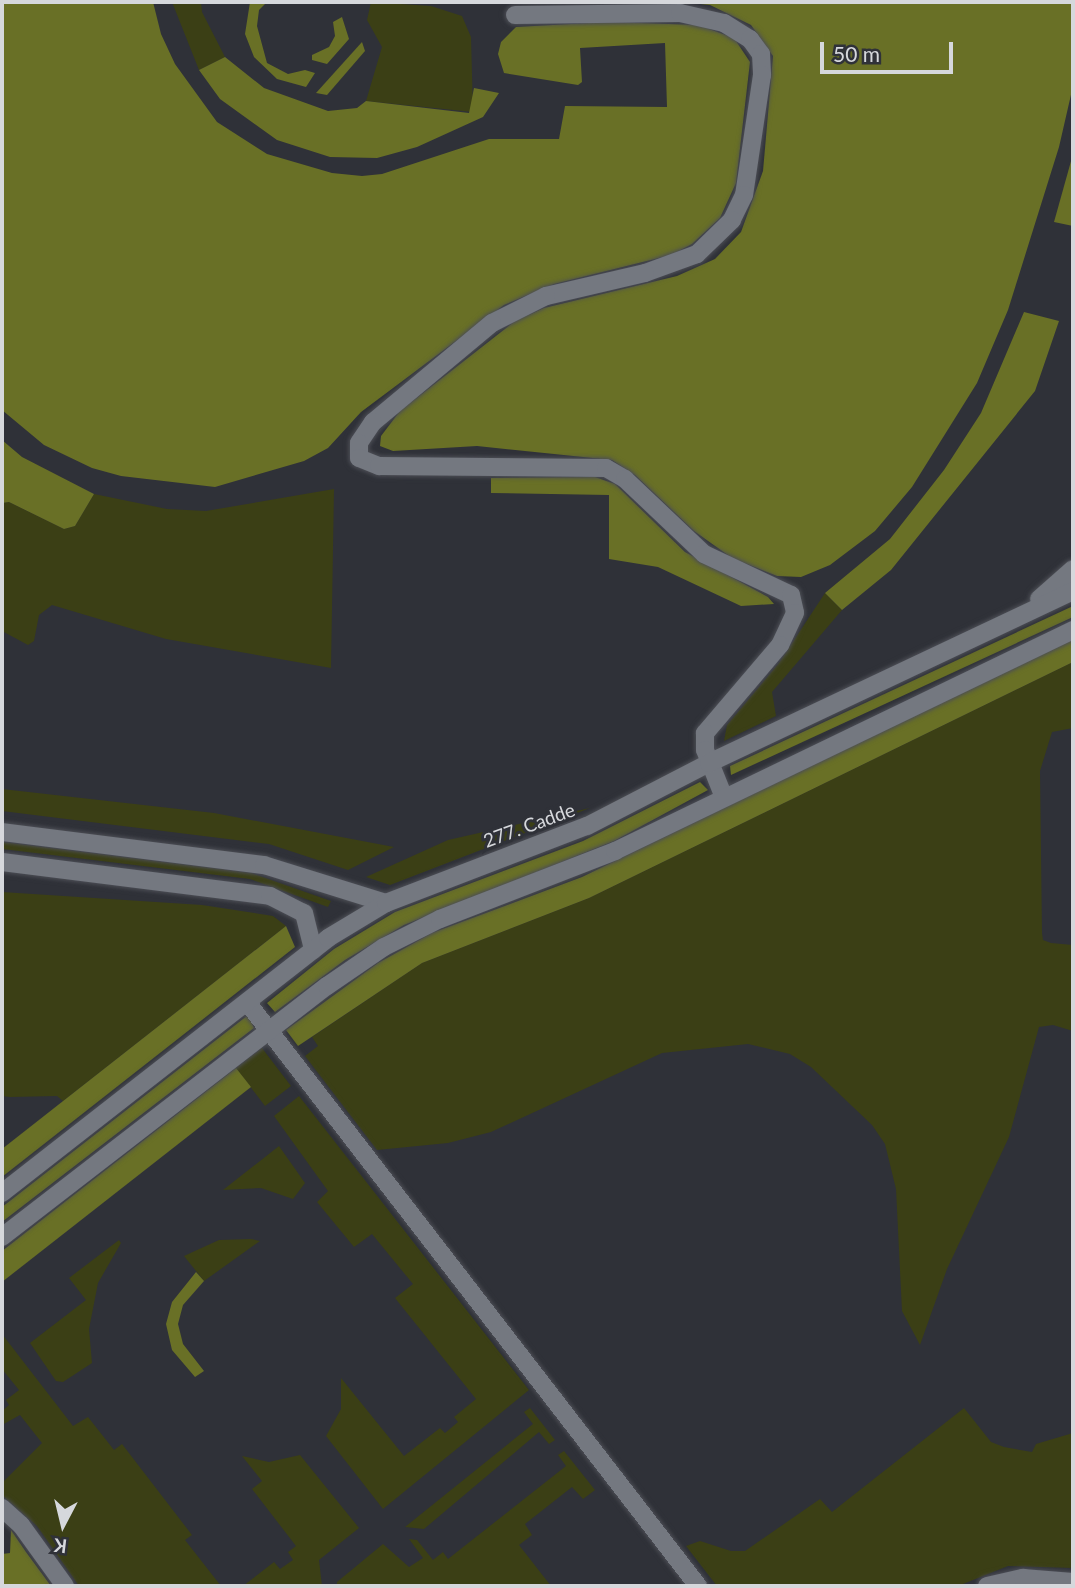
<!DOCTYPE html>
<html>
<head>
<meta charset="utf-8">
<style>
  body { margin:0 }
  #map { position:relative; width:1075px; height:1588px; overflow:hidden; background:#2f3138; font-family:Lato,sans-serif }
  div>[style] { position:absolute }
  .green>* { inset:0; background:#3b3f15 }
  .forest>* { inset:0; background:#697026 }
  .roads { filter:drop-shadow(0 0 2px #4c4e55) drop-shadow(0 0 2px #4c4e55) }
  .minor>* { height:18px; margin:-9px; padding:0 9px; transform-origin:9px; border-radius:9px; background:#747880 }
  span { translate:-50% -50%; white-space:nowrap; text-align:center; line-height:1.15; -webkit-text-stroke:6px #2f3138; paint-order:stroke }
  .street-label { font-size:19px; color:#d6d8dc }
  .frame { position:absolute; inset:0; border:4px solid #d6d8dc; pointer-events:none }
  .north { position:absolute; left:28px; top:1490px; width:70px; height:70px; -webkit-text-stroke:5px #2f3138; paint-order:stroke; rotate:187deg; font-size:19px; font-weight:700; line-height:28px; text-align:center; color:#d6d8dc }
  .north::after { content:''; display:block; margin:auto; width:24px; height:32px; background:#d6d8dc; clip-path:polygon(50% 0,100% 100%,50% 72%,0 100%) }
  .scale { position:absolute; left:820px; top:42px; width:133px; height:32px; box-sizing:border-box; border:4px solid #d6d8dc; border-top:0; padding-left:9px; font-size:21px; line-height:24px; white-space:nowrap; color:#d6d8dc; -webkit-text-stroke:5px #2f3138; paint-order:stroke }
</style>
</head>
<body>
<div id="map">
  <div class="green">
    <i style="clip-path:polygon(172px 2px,201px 2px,202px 12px,225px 57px,199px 70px)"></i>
    <i style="clip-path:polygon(371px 2px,431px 6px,462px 16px,471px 37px,473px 112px,366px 101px,382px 47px,367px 20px)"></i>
    <i style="clip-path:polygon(334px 489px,331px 668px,166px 639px,52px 605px,39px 615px,34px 641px,28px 645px,2px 631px,2px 503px,9px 502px,64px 529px,75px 526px,94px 494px,167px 509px,206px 511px)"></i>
    <i style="clip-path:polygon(825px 593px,842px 610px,772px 692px,776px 716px,724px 741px,727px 725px,779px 663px)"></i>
    <i style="clip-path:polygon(1073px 662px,1073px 728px,1052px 732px,1040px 771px,1042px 933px,1043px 940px,1051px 943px,1073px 945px,1073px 1031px,1053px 1025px,1039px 1027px,1009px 1137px,947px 1269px,920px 1345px,902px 1311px,896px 1189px,885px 1144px,872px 1125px,811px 1067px,790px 1054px,748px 1044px,662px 1053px,491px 1132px,448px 1143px,377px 1150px,305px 1056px,318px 1046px,312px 1037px,422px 963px,589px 898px)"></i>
    <i style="clip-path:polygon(2px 789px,214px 813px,394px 847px,348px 870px,269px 844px,2px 811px)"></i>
    <i style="clip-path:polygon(590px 808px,390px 885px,366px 877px,448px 840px)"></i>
    <i style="clip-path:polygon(2px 842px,251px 873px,331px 901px,328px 907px,250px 879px,2px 849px)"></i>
    <i style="clip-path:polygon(2px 892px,202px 905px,273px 916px,286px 926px,63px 1101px,57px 1096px,10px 1097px,2px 1096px)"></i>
    <i style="clip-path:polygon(262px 1048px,291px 1086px,265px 1106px,236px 1068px)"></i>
    <i style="clip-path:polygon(299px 1096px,529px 1390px,383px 1509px,326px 1436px,341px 1409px,341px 1378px,404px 1456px,440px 1428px,445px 1433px,458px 1422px,454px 1417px,476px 1399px,395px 1298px,413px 1284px,372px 1234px,354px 1247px,317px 1202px,328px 1191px,274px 1116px)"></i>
    <i style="clip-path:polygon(279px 1146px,305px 1183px,293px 1199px,261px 1188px,223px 1190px)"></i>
    <i style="clip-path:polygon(251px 1239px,260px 1241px,204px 1281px,184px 1256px,219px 1240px)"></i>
    <i style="clip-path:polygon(119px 1240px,121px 1243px,98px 1283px,89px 1329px,92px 1363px,63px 1382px,56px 1381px,30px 1343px,86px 1300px,69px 1278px)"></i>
    <i style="clip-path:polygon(2px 1334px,73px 1426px,88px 1417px,114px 1450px,122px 1444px,192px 1535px,185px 1540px,221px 1586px,79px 1586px,37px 1526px,2px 1495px,2px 1483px,42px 1443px,20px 1415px,2px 1425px,2px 1411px,9px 1405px,6px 1400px,19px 1390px,2px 1369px)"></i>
    <i style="clip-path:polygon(530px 1408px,555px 1440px,549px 1444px,539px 1432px,424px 1529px,405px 1527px,533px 1424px,524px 1412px)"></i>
    <i style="clip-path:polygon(964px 1408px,991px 1442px,1004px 1447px,1032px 1452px,1036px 1444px,1073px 1433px,1073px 1568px,1008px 1566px,958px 1586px,717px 1586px,686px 1546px,700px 1541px,731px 1551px,745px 1551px,820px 1499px,832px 1512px)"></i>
    <i style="clip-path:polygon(564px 1451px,595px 1490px,583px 1499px,572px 1487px,525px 1524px,532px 1535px,519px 1545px,551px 1586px,337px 1586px,337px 1582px,383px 1544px,409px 1567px,423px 1558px,409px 1539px,417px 1540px,433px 1560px,443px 1552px,448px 1559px,566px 1466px,558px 1455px)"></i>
    <i style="clip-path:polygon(300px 1455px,359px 1528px,319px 1560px,322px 1586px,243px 1586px,274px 1562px,280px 1569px,293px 1560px,288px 1552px,296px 1546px,252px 1489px,262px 1481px,242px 1456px,269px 1462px)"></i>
  </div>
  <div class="forest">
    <i style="clip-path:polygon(2px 2px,153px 2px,161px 34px,175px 64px,217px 122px,267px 154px,332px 173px,362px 176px,382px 174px,489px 139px,559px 139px,565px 106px,667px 107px,665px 43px,580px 48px,582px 82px,578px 85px,504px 73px,498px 54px,501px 42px,516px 27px,608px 22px,698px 25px,734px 38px,750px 62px,736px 183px,720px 218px,692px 244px,671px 255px,554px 284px,504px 305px,361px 412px,328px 448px,304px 461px,215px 487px,121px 476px,92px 468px,44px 445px,2px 410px)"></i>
    <i style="clip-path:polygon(250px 2px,267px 2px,259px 10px,257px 26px,267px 63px,288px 74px,305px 70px,315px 73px,306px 87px,277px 79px,254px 57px,245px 34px)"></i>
    <i style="clip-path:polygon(681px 2px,1073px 2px,1073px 86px,1059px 147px,1008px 310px,977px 383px,912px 487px,875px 531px,830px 565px,801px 577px,777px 576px,732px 558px,694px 531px,635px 475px,612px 460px,477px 446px,393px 451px,380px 446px,381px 436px,400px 411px,515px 321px,544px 308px,677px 276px,715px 259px,741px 232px,763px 171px,773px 56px,751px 25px,710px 5px)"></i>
    <i style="clip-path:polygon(342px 17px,349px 39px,327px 64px,312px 60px,312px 55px,329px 47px,335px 36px,333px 22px)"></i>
    <i style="clip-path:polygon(362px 42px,365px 51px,327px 95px,316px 93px)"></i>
    <i style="clip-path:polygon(225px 57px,264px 88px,328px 111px,357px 108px,366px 101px,469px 113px,474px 88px,499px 93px,483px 117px,417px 147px,377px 158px,330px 157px,277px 140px,220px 99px,199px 70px)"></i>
    <i style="clip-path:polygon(1073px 154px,1073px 226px,1054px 222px)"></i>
    <i style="clip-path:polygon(1024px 312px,1059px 321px,1035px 391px,891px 570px,842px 610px,825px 593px,890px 539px,944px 470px,981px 413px)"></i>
    <i style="clip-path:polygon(2px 440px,22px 457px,94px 494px,75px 526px,64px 529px,9px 502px,2px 503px)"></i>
    <i style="clip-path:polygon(595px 477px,615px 484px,685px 552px,768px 597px,774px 604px,741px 606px,658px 567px,609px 559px,609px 495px,491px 493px,491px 478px)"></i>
    <i style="clip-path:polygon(1073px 606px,1073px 617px,731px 775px,730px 766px)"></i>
    <i style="clip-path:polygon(1073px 639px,1073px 662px,589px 898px,422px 963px,298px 1046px,286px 1030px,378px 963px,432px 933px,582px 877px)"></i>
    <i style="clip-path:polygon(700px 782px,708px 790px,614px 841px,404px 925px,345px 960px,275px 1012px,267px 1003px,334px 949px,395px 912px,583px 841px)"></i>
    <i style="clip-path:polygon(286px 926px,295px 947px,2px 1177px,2px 1149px)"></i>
    <i style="clip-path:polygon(248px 1015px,254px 1028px,2px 1222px,2px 1207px)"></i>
    <i style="clip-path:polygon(236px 1068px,251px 1087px,2px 1282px,2px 1251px)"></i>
    <i style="clip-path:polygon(196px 1272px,204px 1281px,183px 1305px,178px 1324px,183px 1344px,204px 1371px,195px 1377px,172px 1350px,166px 1324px,172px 1302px)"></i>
    <i style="clip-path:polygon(11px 1530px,26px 1552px,51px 1586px,2px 1586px,2px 1554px,10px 1553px)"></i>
  </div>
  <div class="roads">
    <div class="minor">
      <i style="left:515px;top:15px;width:165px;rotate:-0.7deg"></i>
      <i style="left:680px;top:13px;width:45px;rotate:12.8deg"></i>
      <i style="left:724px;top:23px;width:31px;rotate:32deg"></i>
      <i style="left:750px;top:39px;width:19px;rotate:54deg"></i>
      <i style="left:761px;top:54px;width:21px;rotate:87deg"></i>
      <i style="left:762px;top:75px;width:121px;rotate:98.5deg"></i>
      <i style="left:744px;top:195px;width:28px;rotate:116deg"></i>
      <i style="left:732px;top:220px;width:49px;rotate:135.8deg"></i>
      <i style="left:697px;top:254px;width:55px;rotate:159.9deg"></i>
      <i style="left:645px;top:273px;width:102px;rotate:166.9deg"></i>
      <i style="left:546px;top:296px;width:60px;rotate:153.4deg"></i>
      <i style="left:492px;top:323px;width:155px;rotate:140.2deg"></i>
      <i style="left:373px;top:422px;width:25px;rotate:124deg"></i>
      <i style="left:359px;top:443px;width:15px;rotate:90deg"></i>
      <i style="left:359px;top:458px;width:22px;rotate:22deg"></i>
      <i style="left:379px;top:466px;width:227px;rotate:0.5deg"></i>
      <i style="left:606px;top:468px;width:22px;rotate:30deg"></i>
      <i style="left:625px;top:479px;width:109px;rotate:43.5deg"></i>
      <i style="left:704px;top:554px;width:96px;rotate:25.2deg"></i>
      <i style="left:791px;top:595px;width:18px;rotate:77deg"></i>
      <i style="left:795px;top:613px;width:35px;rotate:115deg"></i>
      <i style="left:780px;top:645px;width:116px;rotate:130.4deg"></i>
      <i style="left:705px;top:733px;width:17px;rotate:90deg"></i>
      <i style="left:705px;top:750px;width:48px;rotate:68.2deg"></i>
      <i style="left:1039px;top:599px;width:45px;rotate:-41.4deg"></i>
      <i style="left:2px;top:832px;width:264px;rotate:7.2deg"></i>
      <i style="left:264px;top:865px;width:128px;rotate:17.3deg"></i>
      <i style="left:2px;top:862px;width:270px;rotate:7.2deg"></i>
      <i style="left:270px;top:896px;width:38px;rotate:27deg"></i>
      <i style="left:304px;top:913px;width:38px;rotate:76deg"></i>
      <i style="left:247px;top:1002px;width:738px;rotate:52.32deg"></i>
      <i style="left:2px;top:1193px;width:414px;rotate:-38deg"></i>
      <i style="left:328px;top:938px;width:68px;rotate:-31.1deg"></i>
      <i style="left:386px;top:903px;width:215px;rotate:-21deg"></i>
      <i style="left:587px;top:826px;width:137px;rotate:-27.3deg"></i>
      <i style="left:709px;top:763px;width:403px;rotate:-25.3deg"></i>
      <i style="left:2px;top:1237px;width:411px;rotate:-37.7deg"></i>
      <i style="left:327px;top:986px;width:69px;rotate:-34.4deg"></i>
      <i style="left:384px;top:947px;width:63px;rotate:-26.6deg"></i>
      <i style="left:440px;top:919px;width:188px;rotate:-21.2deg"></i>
      <i style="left:615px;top:851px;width:509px;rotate:-25.76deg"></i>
      <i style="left:2px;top:1508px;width:25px;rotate:42deg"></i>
      <i style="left:21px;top:1525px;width:75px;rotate:54.2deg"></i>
      <i style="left:987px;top:1586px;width:37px;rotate:-13deg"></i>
      <i style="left:1023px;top:1578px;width:50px;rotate:4.6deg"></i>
    </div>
  </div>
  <div class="street-label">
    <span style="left:529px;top:825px;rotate:-20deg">277. Cadde</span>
  </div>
  <div class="frame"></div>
  <div class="north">K</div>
  <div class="scale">50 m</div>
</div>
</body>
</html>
